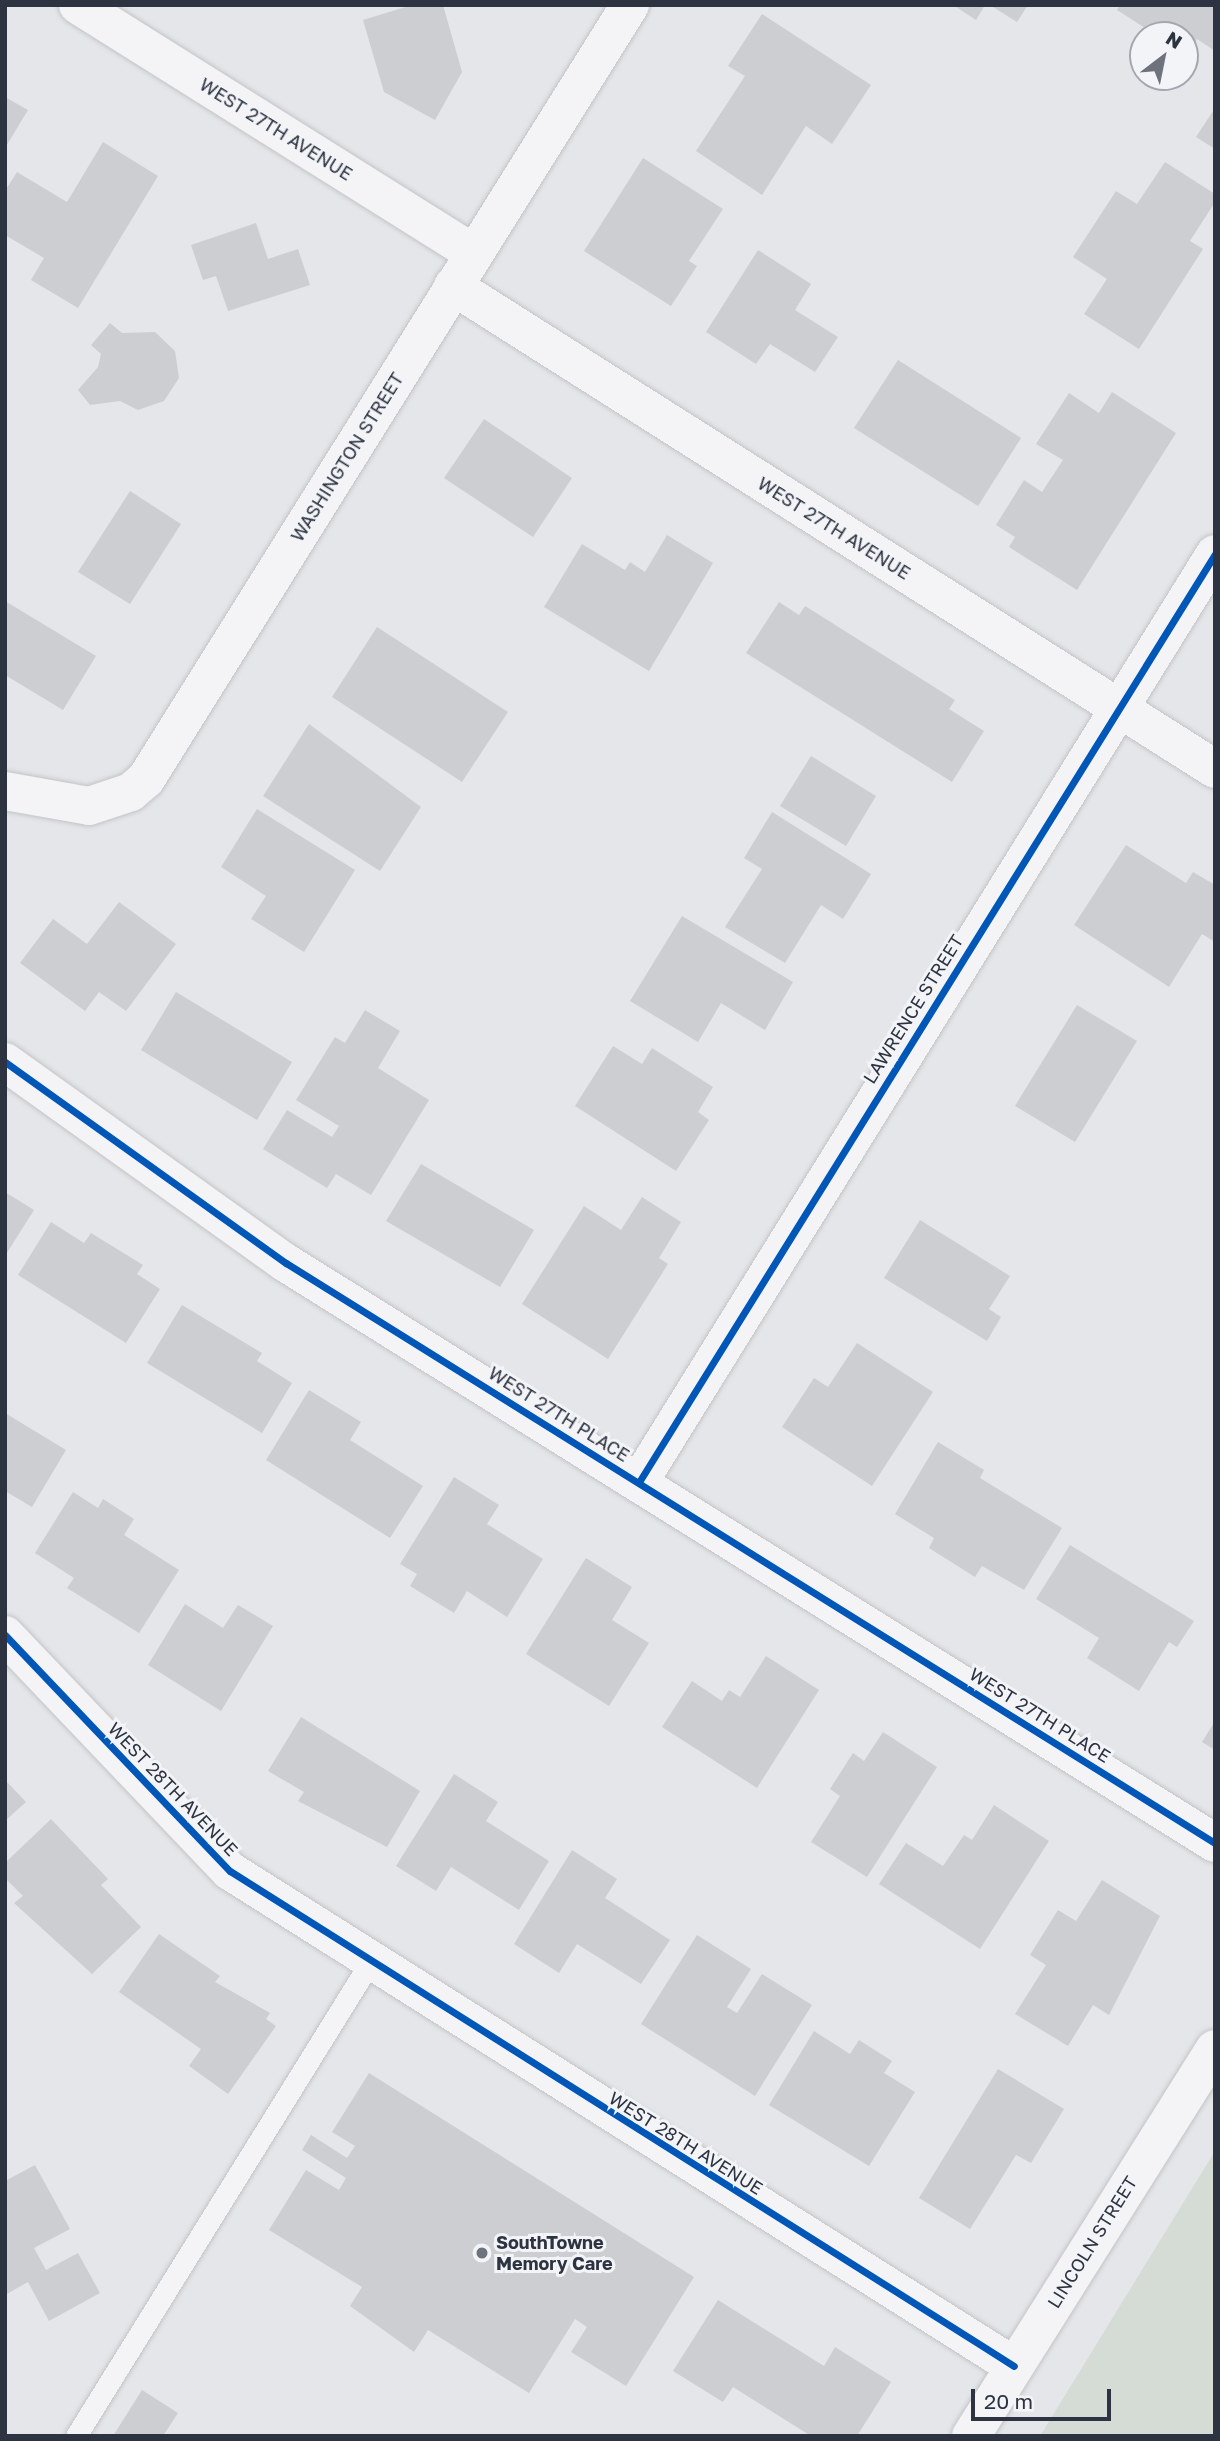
<!DOCTYPE html>
<html>
<head>
<meta charset="utf-8">
<style>
  body { margin:0 }
  #map { position:relative; width:1220px; height:2441px; overflow:hidden; background:#e4e6e9; font-family:"Golos Text",sans-serif }
  div>[style] { position:absolute }
  .green>* { inset:0; background:#d5dcd5 }
  .building>* { inset:0; background:#cdced1 }
  .roads { filter:drop-shadow(0 0 2px #c3c4c7) drop-shadow(0 0 2px #c3c4c7) }
  .lane>* { height:21px; margin:-10.5px; padding:0 10.5px; transform-origin:10.5px; border-radius:10.5px; background:#f4f4f6 }
  .street>* { height:38px; margin:-19px; padding:0 19px; transform-origin:19px; border-radius:19px; background:#f4f4f6 }
  .cycleway>* { height:7px; margin:-3.5px; padding:0 3.5px; transform-origin:3.5px; border-radius:3.5px; background:#0057b8 }
  .dots>* { width:19px; height:19px; translate:-50% -50%; box-sizing:border-box; border:4px solid #f3f4f7; border-radius:50% }
  span { translate:-50% -50%; white-space:nowrap; text-align:center; line-height:1.15; -webkit-text-stroke:6px #f3f4f7; paint-order:stroke }
  .street-label { font-size:18px; color:#2d3341 }
  .poi-label { font-size:18px; color:#2d3341; font-weight:700 }
  .left { translate:0 -50%; text-align:left }
  .frame { position:absolute; inset:0; border:7px solid #2d3341; pointer-events:none }
  .north { position:absolute; left:1129px; top:21px; width:70px; height:70px; box-sizing:border-box; background:#f3f4f7; border:2px solid #a4a7ae; border-radius:50%; rotate:32deg; font-size:19px; font-weight:700; line-height:28px; text-align:center; color:#2d3341 }
  .north::after { content:''; display:block; margin:auto; width:24px; height:32px; background:#6d727c; clip-path:polygon(50% 0,100% 100%,50% 72%,0 100%) }
  .scale { position:absolute; left:971px; top:2389px; width:140px; height:32px; box-sizing:border-box; border:4px solid #2d3341; border-top:0; padding-left:9px; font-size:21px; line-height:24px; white-space:nowrap; color:#2d3341; -webkit-text-stroke:5px #f3f4f7; paint-order:stroke }
</style>
</head>
<body>
<div id="map">
  <div class="green">
    <i style="clip-path:polygon(1215px 2151px,1215px 2436px,1040px 2436px)"></i>
  </div>
  <div class="building">
    <i style="clip-path:polygon(412px 5px,443px 5px,462px 72px,435px 120px,384px 92px,363px 20px)"></i>
    <i style="clip-path:polygon(953px 5px,985px 5px,976px 20px)"></i>
    <i style="clip-path:polygon(990px 5px,1028px 5px,1017px 22px)"></i>
    <i style="clip-path:polygon(1120px 5px,1215px 5px,1215px 51px,1197px 39px,1187px 54px,1185px 35px,1156px 35px,1117px 10px)"></i>
    <i style="clip-path:polygon(762px 14px,871px 85px,832px 144px,806px 126px,762px 195px,696px 151px,745px 76px,728px 66px)"></i>
    <i style="clip-path:polygon(5px 97px,28px 110px,5px 148px)"></i>
    <i style="clip-path:polygon(1215px 108px,1215px 149px,1196px 137px)"></i>
    <i style="clip-path:polygon(103px 142px,158px 176px,78px 308px,31px 280px,44px 258px,5px 235px,5px 191px,17px 172px,67px 202px)"></i>
    <i style="clip-path:polygon(643px 158px,723px 209px,689px 261px,697px 266px,671px 306px,584px 251px)"></i>
    <i style="clip-path:polygon(1165px 162px,1215px 194px,1215px 202px,1190px 241px,1203px 249px,1139px 349px,1084px 314px,1107px 279px,1073px 257px,1116px 191px,1137px 204px)"></i>
    <i style="clip-path:polygon(256px 223px,268px 259px,298px 249px,310px 285px,228px 311px,216px 276px,203px 280px,191px 245px)"></i>
    <i style="clip-path:polygon(758px 250px,811px 284px,795px 310px,838px 337px,815px 372px,770px 344px,756px 364px,706px 332px)"></i>
    <i style="clip-path:polygon(110px 323px,122px 333px,155px 332px,175px 351px,179px 378px,164px 401px,138px 410px,120px 401px,90px 405px,78px 390px,98px 367px,101px 354px,91px 345px)"></i>
    <i style="clip-path:polygon(898px 360px,1021px 438px,978px 506px,854px 428px)"></i>
    <i style="clip-path:polygon(1112px 392px,1176px 433px,1077px 590px,1009px 547px,1015px 537px,996px 525px,1024px 480px,1042px 492px,1063px 460px,1036px 444px,1069px 393px,1099px 413px)"></i>
    <i style="clip-path:polygon(484px 419px,572px 478px,533px 537px,444px 478px)"></i>
    <i style="clip-path:polygon(130px 491px,181px 524px,130px 604px,78px 572px)"></i>
    <i style="clip-path:polygon(667px 535px,713px 563px,649px 671px,544px 607px,582px 544px,625px 570px,630px 562px,645px 572px)"></i>
    <i style="clip-path:polygon(5px 601px,96px 656px,63px 710px,5px 675px)"></i>
    <i style="clip-path:polygon(779px 602px,799px 615px,805px 606px,955px 700px,949px 709px,984px 731px,952px 782px,746px 653px)"></i>
    <i style="clip-path:polygon(377px 627px,508px 712px,462px 782px,332px 697px)"></i>
    <i style="clip-path:polygon(309px 724px,421px 807px,380px 871px,263px 796px)"></i>
    <i style="clip-path:polygon(811px 756px,876px 796px,846px 846px,780px 806px)"></i>
    <i style="clip-path:polygon(257px 809px,355px 870px,304px 952px,251px 919px,266px 896px,221px 867px)"></i>
    <i style="clip-path:polygon(772px 812px,871px 874px,843px 919px,821px 905px,785px 963px,725px 927px,762px 869px,744px 858px)"></i>
    <i style="clip-path:polygon(1126px 845px,1186px 883px,1193px 872px,1215px 885px,1215px 942px,1202px 934px,1169px 987px,1074px 925px)"></i>
    <i style="clip-path:polygon(119px 902px,176px 944px,126px 1011px,99px 992px,85px 1011px,20px 963px,53px 919px,87px 944px)"></i>
    <i style="clip-path:polygon(682px 916px,793px 982px,765px 1030px,721px 1003px,698px 1042px,630px 1001px)"></i>
    <i style="clip-path:polygon(176px 992px,292px 1062px,257px 1120px,141px 1050px)"></i>
    <i style="clip-path:polygon(1077px 1005px,1137px 1041px,1075px 1142px,1015px 1106px)"></i>
    <i style="clip-path:polygon(365px 1010px,400px 1031px,378px 1068px,429px 1100px,371px 1195px,336px 1174px,327px 1188px,263px 1149px,287px 1110px,332px 1137px,339px 1126px,296px 1100px,335px 1037px,345px 1043px)"></i>
    <i style="clip-path:polygon(613px 1046px,642px 1064px,652px 1048px,713px 1087px,698px 1112px,709px 1120px,676px 1171px,575px 1106px)"></i>
    <i style="clip-path:polygon(421px 1164px,534px 1230px,500px 1287px,386px 1221px)"></i>
    <i style="clip-path:polygon(5px 1192px,34px 1210px,5px 1256px)"></i>
    <i style="clip-path:polygon(642px 1197px,681px 1222px,659px 1258px,668px 1264px,608px 1359px,522px 1304px,584px 1206px,621px 1230px)"></i>
    <i style="clip-path:polygon(920px 1220px,1010px 1276px,989px 1309px,1001px 1317px,987px 1341px,884px 1278px)"></i>
    <i style="clip-path:polygon(51px 1222px,84px 1243px,91px 1233px,143px 1265px,137px 1274px,160px 1289px,126px 1343px,18px 1275px)"></i>
    <i style="clip-path:polygon(182px 1305px,262px 1353px,257px 1361px,292px 1383px,262px 1433px,147px 1363px)"></i>
    <i style="clip-path:polygon(857px 1343px,933px 1392px,872px 1486px,782px 1427px,814px 1378px,828px 1387px)"></i>
    <i style="clip-path:polygon(309px 1390px,361px 1422px,350px 1440px,423px 1486px,390px 1538px,266px 1460px)"></i>
    <i style="clip-path:polygon(5px 1413px,66px 1450px,32px 1507px,5px 1491px)"></i>
    <i style="clip-path:polygon(938px 1442px,984px 1470px,980px 1478px,1062px 1528px,1024px 1590px,982px 1566px,975px 1577px,929px 1548px,934px 1538px,895px 1514px)"></i>
    <i style="clip-path:polygon(454px 1477px,499px 1505px,487px 1524px,543px 1559px,507px 1617px,467px 1591px,454px 1613px,410px 1586px,417px 1574px,400px 1564px)"></i>
    <i style="clip-path:polygon(73px 1492px,98px 1508px,103px 1499px,134px 1519px,124px 1535px,179px 1570px,139px 1633px,67px 1588px,74px 1578px,35px 1553px)"></i>
    <i style="clip-path:polygon(1070px 1545px,1194px 1621px,1177px 1647px,1169px 1642px,1139px 1691px,1087px 1658px,1099px 1638px,1036px 1599px)"></i>
    <i style="clip-path:polygon(586px 1558px,632px 1587px,612px 1620px,649px 1643px,609px 1706px,526px 1654px)"></i>
    <i style="clip-path:polygon(185px 1604px,223px 1628px,238px 1605px,273px 1626px,221px 1711px,148px 1665px)"></i>
    <i style="clip-path:polygon(766px 1656px,819px 1690px,757px 1788px,662px 1727px,692px 1681px,722px 1701px,729px 1690px,740px 1697px)"></i>
    <i style="clip-path:polygon(301px 1717px,420px 1791px,387px 1847px,298px 1801px,304px 1792px,268px 1771px)"></i>
    <i style="clip-path:polygon(1215px 1721px,1215px 1750px,1202px 1742px)"></i>
    <i style="clip-path:polygon(883px 1732px,937px 1767px,867px 1877px,811px 1842px,840px 1796px,830px 1789px,853px 1753px,864px 1761px)"></i>
    <i style="clip-path:polygon(454px 1774px,498px 1802px,486px 1821px,549px 1861px,519px 1910px,451px 1867px,436px 1891px,396px 1866px)"></i>
    <i style="clip-path:polygon(5px 1780px,26px 1802px,5px 1821px)"></i>
    <i style="clip-path:polygon(994px 1805px,1049px 1841px,980px 1949px,879px 1884px,906px 1843px,943px 1866px,964px 1835px,972px 1840px)"></i>
    <i style="clip-path:polygon(51px 1819px,108px 1879px,101px 1885px,141px 1927px,92px 1974px,14px 1903px,23px 1896px,5px 1878px,5px 1863px)"></i>
    <i style="clip-path:polygon(572px 1850px,617px 1879px,605px 1898px,670px 1940px,641px 1984px,577px 1944px,559px 1973px,514px 1944px)"></i>
    <i style="clip-path:polygon(1102px 1880px,1160px 1916px,1109px 2015px,1093px 2005px,1068px 2046px,1015px 2014px,1046px 1965px,1030px 1955px,1058px 1910px,1076px 1921px)"></i>
    <i style="clip-path:polygon(159px 1934px,220px 1976px,215px 1982px,270px 2013px,266px 2019px,276px 2026px,228px 2094px,189px 2066px,201px 2049px,119px 1992px)"></i>
    <i style="clip-path:polygon(697px 1935px,751px 1969px,727px 2007px,737px 2013px,762px 1974px,812px 2005px,755px 2096px,641px 2024px)"></i>
    <i style="clip-path:polygon(814px 2031px,850px 2054px,859px 2040px,892px 2061px,884px 2073px,915px 2092px,869px 2166px,769px 2105px)"></i>
    <i style="clip-path:polygon(998px 2069px,1064px 2109px,1031px 2163px,1016px 2155px,970px 2229px,919px 2198px)"></i>
    <i style="clip-path:polygon(369px 2073px,694px 2277px,626px 2386px,571px 2352px,587px 2327px,575px 2319px,529px 2393px,428px 2330px,414px 2352px,350px 2306px,362px 2287px,269px 2230px,306px 2170px,339px 2190px,346px 2178px,302px 2150px,311px 2135px,347px 2158px,355px 2146px,332px 2132px)"></i>
    <i style="clip-path:polygon(35px 2165px,70px 2229px,34px 2248px,46px 2270px,78px 2253px,100px 2293px,49px 2321px,28px 2282px,5px 2295px,5px 2181px)"></i>
    <i style="clip-path:polygon(718px 2300px,824px 2366px,835px 2347px,891px 2382px,857px 2436px,811px 2436px,733px 2387px,723px 2402px,673px 2371px)"></i>
    <i style="clip-path:polygon(142px 2390px,178px 2413px,163px 2436px,113px 2436px)"></i>
  </div>
  <div class="roads">
    <div class="lane">
      <i style="left:76px;top:2436px;width:556px;rotate:-58.17deg"></i>
    </div>
    <div class="street">
      <i style="left:78px;top:5px;width:466px;rotate:32.1deg"></i>
      <i style="left:453px;top:286px;width:902px;rotate:32.37deg"></i>
      <i style="left:5px;top:791px;width:85px;rotate:10.1deg"></i>
      <i style="left:89px;top:806px;width:44px;rotate:-18.4deg"></i>
      <i style="left:131px;top:792px;width:20px;rotate:-41deg"></i>
      <i style="left:146px;top:779px;width:913px;rotate:-57.98deg"></i>
      <i style="left:5px;top:1062px;width:345px;rotate:35.6deg"></i>
      <i style="left:286px;top:1263px;width:1095px;rotate:31.98deg"></i>
      <i style="left:639px;top:1482px;width:1092px;rotate:-58.17deg"></i>
      <i style="left:5px;top:1635px;width:326px;rotate:46.4deg"></i>
      <i style="left:230px;top:1871px;width:927px;rotate:32.27deg"></i>
      <i style="left:971px;top:2436px;width:457px;rotate:-57.8deg"></i>
    </div>
  </div>
  <div class="cycleway">
    <i style="left:5px;top:1062px;width:345px;rotate:35.6deg"></i>
    <i style="left:286px;top:1263px;width:1095px;rotate:31.98deg"></i>
    <i style="left:639px;top:1482px;width:1092px;rotate:-58.17deg"></i>
    <i style="left:5px;top:1635px;width:326px;rotate:46.4deg"></i>
    <i style="left:230px;top:1871px;width:927px;rotate:32.27deg"></i>
  </div>
  <div class="dots">
    <i style="left:482px;top:2253px;background:#6d727c"></i>
  </div>
  <div class="street-label">
    <span style="left:276px;top:129px;rotate:32deg">WEST 27TH AVENUE</span>
    <span style="left:347px;top:457px;rotate:-58deg">WASHINGTON STREET</span>
    <span style="left:834px;top:528px;rotate:32deg">WEST 27TH AVENUE</span>
    <span style="left:913px;top:1009px;rotate:-58deg">LAWRENCE STREET</span>
    <span style="left:559px;top:1414px;rotate:32deg">WEST 27TH PLACE</span>
    <span style="left:1040px;top:1715px;rotate:32deg">WEST 27TH PLACE</span>
    <span style="left:173px;top:1789px;rotate:46deg">WEST 28TH AVENUE</span>
    <span style="left:686px;top:2143px;rotate:32deg">WEST 28TH AVENUE</span>
    <span style="left:1092px;top:2242px;rotate:-58deg">LINCOLN STREET</span>
  </div>
  <div class="poi-label">
    <span class="left" style="left:496px;top:2253px">SouthTowne<br>Memory Care</span>
  </div>
  <div class="frame"></div>
  <div class="north">N</div>
  <div class="scale">20 m</div>
</div>
</body>
</html>
